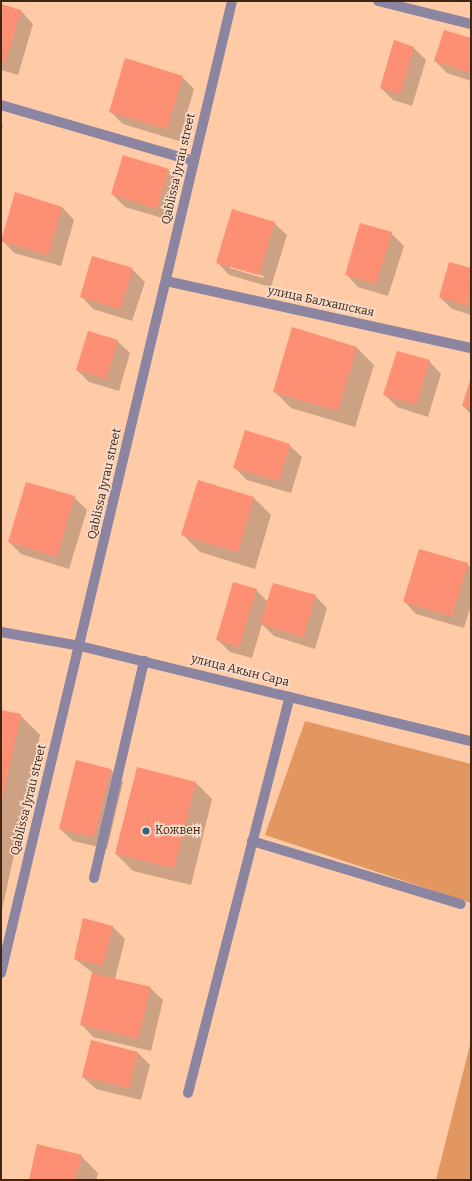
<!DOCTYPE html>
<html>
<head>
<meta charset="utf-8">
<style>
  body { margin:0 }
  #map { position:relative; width:472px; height:1181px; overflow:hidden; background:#ffcaa6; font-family:Bitter,serif }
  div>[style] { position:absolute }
  .green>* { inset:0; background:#e29761 }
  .shadow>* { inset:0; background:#0003 }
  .building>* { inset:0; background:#fd8f74 }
  .minor>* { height:10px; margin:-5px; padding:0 5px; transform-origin:5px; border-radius:5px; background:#8b85a2 }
  .dots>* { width:11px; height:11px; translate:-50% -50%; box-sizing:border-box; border:2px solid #f9ddcc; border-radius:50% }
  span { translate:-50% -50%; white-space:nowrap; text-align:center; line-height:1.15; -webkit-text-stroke:3px #f9ddcc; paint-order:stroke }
  .street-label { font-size:12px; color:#402715 }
  .poi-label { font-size:12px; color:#402715 }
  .left { translate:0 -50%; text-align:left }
  .frame { position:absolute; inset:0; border:2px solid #402715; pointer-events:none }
</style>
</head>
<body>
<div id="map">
  <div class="green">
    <i style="clip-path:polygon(305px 721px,471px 764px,471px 903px,265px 835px)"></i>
    <i style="clip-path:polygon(471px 1041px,471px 1180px,436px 1180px)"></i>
  </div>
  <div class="shadow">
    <i style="clip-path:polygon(1px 5px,21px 11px,33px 24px,18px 75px,1px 70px)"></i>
    <i style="clip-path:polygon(471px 39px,471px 81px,447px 73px,435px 61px)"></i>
    <i style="clip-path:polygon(395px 42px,414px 48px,426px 60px,412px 106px,393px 100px,381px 88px)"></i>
    <i style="clip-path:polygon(182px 77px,194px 89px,179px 141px,123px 124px,110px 111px)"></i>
    <i style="clip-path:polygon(1px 123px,3px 125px,1px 132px)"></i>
    <i style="clip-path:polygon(168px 170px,181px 182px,169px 220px,125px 207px,112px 194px)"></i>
    <i style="clip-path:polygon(62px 207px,74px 220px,61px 266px,14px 253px,2px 240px)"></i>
    <i style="clip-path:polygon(evenodd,274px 223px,287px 235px,271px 287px,229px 275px,217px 262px,274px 223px,230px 266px,264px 276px,263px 278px,230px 268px,230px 266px)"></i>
    <i style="clip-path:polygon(391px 233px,404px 246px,388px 296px,358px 287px,346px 274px)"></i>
    <i style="clip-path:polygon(450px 263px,471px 269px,471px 315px,452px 309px,440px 297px)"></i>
    <i style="clip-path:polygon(132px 269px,145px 282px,132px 321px,93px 309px,81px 296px)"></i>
    <i style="clip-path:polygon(293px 329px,357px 348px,374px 365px,355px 427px,291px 408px,274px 391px)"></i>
    <i style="clip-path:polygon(117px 341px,130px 353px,119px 391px,89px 382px,77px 370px)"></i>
    <i style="clip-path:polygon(429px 361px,441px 374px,428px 417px,397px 407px,385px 395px)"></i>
    <i style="clip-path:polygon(471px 379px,471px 414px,463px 406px)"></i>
    <i style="clip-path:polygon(289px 445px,302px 457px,291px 493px,247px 480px,234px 467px)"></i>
    <i style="clip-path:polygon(199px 481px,254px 498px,271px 515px,255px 569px,200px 552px,183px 535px)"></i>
    <i style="clip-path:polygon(74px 497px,87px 510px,69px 569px,21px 554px,9px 542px)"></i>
    <i style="clip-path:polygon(467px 564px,471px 568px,471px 605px,464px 628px,416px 614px,404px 601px)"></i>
    <i style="clip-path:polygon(256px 590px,268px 602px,315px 596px,327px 608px,315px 649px,274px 636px,262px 624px,252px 658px,230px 652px,217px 639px)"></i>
    <i style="clip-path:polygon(1px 711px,20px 715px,40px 735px,2px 910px)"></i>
    <i style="clip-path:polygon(77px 761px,111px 770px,123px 782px,107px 849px,73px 841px,60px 829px)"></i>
    <i style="clip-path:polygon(195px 782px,212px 799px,191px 885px,133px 871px,116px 854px)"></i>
    <i style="clip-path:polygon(113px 927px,125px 939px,115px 979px,150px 988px,163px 1000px,151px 1051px,93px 1037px,81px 1024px,93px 973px,75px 959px)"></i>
    <i style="clip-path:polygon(138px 1053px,150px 1065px,141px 1100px,96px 1089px,83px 1077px)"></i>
    <i style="clip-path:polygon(81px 1156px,98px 1173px,96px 1180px,30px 1180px)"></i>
  </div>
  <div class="building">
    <i style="clip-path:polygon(1px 4px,21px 10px,5px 63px,1px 62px)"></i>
    <i style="clip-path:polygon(444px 30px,471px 38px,471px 73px,434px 61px)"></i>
    <i style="clip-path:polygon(394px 40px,414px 47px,400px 94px,380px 88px)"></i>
    <i style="clip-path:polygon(125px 58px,183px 76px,167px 129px,109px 112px)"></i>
    <i style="clip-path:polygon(123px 155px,169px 169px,157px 209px,111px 194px)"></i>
    <i style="clip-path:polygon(15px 192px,62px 207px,48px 255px,1px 241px)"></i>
    <i style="clip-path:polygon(232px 209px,275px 222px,259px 275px,216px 263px)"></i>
    <i style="clip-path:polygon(360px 223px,392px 232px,376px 284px,345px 275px)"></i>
    <i style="clip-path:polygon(92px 256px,133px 268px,120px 309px,80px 297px)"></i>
    <i style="clip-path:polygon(449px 262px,471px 268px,468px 306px,439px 297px)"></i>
    <i style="clip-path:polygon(292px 327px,357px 347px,338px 411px,273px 392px)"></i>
    <i style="clip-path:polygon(88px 331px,118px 340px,106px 379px,76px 370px)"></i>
    <i style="clip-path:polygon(397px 351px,430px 360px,416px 405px,383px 395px)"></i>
    <i style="clip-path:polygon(471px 377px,471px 409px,462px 406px)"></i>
    <i style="clip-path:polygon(245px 430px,290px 444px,279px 481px,233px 468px)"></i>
    <i style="clip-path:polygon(198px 480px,254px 497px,238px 552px,181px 535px)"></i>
    <i style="clip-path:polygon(26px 482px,75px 496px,57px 557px,8px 542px)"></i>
    <i style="clip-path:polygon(419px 549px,468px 563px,452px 616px,403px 602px)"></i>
    <i style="clip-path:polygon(233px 582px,257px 589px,239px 647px,216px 640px)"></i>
    <i style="clip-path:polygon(273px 583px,316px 595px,303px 637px,260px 624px)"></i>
    <i style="clip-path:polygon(1px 710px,21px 714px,2px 801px,1px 801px)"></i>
    <i style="clip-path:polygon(76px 760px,111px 769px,94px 837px,59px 829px)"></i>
    <i style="clip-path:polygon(137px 767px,196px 782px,174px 868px,115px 854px)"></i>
    <i style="clip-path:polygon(83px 918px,113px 926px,103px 966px,74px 959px)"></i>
    <i style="clip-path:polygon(92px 973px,151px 987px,138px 1039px,80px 1025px)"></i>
    <i style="clip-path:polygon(91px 1040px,138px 1052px,129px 1088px,82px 1077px)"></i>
    <i style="clip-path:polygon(37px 1144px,82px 1155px,75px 1180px,29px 1180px)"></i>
  </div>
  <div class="minor">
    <i style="left:378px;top:1px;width:96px;rotate:13.9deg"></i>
    <i style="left:1px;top:105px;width:201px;rotate:16.2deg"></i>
    <i style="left:166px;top:281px;width:312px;rotate:12.4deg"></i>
    <i style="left:1px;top:632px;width:80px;rotate:10deg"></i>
    <i style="left:80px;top:646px;width:402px;rotate:13.7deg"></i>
    <i style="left:252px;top:841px;width:218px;rotate:16.8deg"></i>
    <i style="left:94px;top:878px;width:223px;rotate:-77deg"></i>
    <i style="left:1px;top:973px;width:999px;rotate:-76.63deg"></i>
    <i style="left:188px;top:1093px;width:409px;rotate:-75.6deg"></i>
  </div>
  <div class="dots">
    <i style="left:146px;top:831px;background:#2f637f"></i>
  </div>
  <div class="street-label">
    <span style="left:179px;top:169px;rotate:-77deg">Qablissa Jyrau street</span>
    <span style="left:321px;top:302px;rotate:12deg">улица Балхашская</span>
    <span style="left:105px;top:484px;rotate:-77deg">Qablissa Jyrau street</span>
    <span style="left:240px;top:671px;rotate:14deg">улица Акын Сара</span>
    <span style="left:29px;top:800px;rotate:-76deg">Qablissa Jyrau street</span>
  </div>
  <div class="poi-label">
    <span class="left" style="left:155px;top:831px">Кожвен</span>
  </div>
  <div class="frame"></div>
</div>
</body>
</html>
